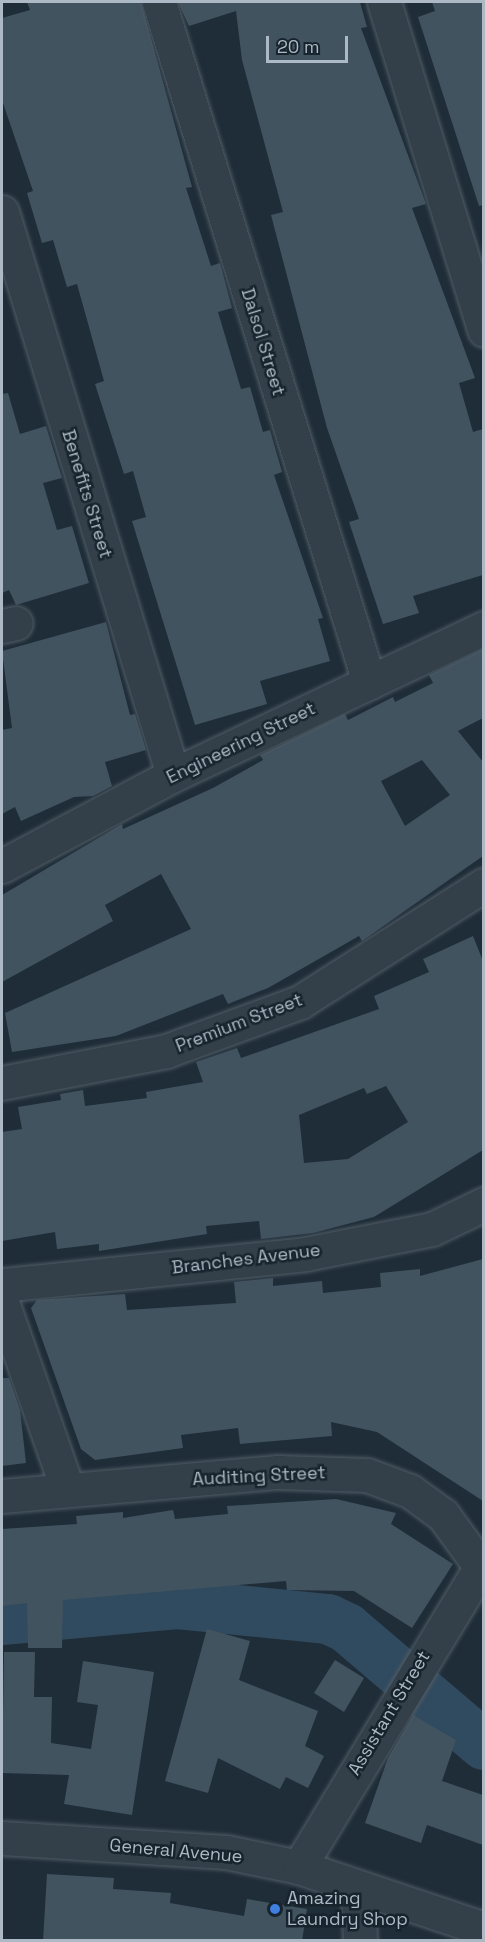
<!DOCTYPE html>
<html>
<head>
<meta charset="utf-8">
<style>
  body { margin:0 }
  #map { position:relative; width:485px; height:1942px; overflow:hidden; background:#1f2d38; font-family:"Space Grotesk",sans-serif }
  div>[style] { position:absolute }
  .river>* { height:50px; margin:-25px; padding:0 25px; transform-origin:25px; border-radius:25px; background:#304a5f }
  .building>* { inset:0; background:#425360 }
  .roads { filter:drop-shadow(0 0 2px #505d66) drop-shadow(0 0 2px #505d66) }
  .minor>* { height:33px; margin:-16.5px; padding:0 16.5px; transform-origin:16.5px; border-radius:16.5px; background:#333f49 }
  .dots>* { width:16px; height:16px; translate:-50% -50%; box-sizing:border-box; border:3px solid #18242d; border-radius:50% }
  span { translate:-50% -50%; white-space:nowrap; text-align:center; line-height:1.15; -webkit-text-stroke:5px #18242d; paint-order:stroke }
  .street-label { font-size:18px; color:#adbac5 }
  .poi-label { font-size:18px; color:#adbac5 }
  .left { translate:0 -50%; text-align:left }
  .frame { position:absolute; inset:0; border:3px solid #adbac5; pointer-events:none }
  .scale { position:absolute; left:266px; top:36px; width:82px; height:27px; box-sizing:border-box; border:3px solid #adbac5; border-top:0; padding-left:8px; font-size:18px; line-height:21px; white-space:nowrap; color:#adbac5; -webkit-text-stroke:4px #18242d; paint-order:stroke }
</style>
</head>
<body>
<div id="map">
  <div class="river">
    <i style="left:2px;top:1620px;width:176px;rotate:-5.2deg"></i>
    <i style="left:177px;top:1604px;width:152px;rotate:5.7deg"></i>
    <i style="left:328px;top:1619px;width:21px;rotate:25deg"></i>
    <i style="left:347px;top:1628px;width:180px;rotate:40.5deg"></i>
  </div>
  <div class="building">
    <i style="clip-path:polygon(27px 2px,141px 2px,192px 187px,186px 188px,211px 266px,220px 263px,232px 308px,218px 312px,241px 389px,250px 387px,263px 432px,270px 430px,282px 472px,274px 475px,323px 618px,318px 619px,330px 661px,260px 681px,267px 704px,195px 725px,132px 521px,146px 517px,133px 471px,124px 474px,95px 384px,104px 381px,77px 284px,67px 287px,53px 240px,42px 243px,27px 193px,33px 191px,2px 100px,2px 18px,30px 10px)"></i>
    <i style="clip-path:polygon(178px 2px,360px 2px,367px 27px,361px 28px,426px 204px,412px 208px,475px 378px,459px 383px,473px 432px,483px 429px,483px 575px,413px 596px,419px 613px,383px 624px,349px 522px,359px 519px,327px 428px,271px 215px,283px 212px,242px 60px,236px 11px,189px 26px)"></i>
    <i style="clip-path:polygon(432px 2px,483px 2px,483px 205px,479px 206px,418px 17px,435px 11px)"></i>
    <i style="clip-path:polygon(8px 393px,20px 434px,46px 426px,62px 478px,43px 483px,57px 530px,72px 526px,89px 583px,16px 605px,9px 590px,2px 593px,2px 394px)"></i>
    <i style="clip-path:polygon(106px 622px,130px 715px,135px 714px,146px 750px,105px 762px,112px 786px,93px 796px,74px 797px,21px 821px,15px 807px,2px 814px,2px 730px,12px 728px,2px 651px)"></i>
    <i style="clip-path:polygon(evenodd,483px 649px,483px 718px,458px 731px,483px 762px,483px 856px,362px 941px,359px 936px,268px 988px,228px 1004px,223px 994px,116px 1036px,12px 1052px,5px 1013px,191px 929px,161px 874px,105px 905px,113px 921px,2px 982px,2px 895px,122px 824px,123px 829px,213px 788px,263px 760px,260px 755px,345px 714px,348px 720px,393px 697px,395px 702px,433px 683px,429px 675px,483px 649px,422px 760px,450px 795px,405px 826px,381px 781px,422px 760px)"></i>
    <i style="clip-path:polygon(evenodd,473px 936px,483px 961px,483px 1150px,374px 1217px,313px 1233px,261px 1239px,259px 1221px,206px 1226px,207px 1234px,99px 1251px,99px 1244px,57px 1249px,55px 1232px,2px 1241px,2px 1132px,22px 1129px,18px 1107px,61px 1100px,60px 1094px,83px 1090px,85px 1106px,147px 1098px,146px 1092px,203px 1082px,196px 1062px,237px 1048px,241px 1058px,379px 1009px,374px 996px,429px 972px,423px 959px,473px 936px,386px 1086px,408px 1122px,348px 1159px,304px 1163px,299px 1115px,364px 1088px,367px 1094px,386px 1086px)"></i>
    <i style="clip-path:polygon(483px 1259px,483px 1501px,377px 1432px,331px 1422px,332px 1436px,240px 1444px,238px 1428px,181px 1435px,183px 1448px,95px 1460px,81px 1449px,31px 1308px,37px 1300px,125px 1294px,127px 1310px,236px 1303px,234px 1282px,273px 1278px,273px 1286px,322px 1281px,323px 1293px,381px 1287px,380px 1273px,420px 1269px,420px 1276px)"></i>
    <i style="clip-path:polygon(2px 1378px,9px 1378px,20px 1410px,26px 1463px,2px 1466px)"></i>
    <i style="clip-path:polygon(336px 1499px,396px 1513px,391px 1524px,453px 1564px,412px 1628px,354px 1591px,287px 1590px,286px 1581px,63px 1600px,62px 1648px,28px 1648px,27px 1603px,2px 1606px,2px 1529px,77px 1524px,76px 1516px,123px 1512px,123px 1518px,173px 1510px,175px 1519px,228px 1514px,227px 1506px)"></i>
    <i style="clip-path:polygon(207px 1629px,250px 1641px,239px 1680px,318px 1711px,305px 1746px,324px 1756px,308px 1788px,286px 1777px,280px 1789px,218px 1758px,208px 1793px,165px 1781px)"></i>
    <i style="clip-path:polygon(4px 1652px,35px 1652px,34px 1697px,52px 1697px,51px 1743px,91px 1749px,98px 1705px,77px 1702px,83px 1661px,154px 1672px,132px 1815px,64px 1804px,69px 1775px,2px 1773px)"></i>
    <i style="clip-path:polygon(335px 1660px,364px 1678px,344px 1712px,314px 1693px)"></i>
    <i style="clip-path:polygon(413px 1715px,456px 1740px,442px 1781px,483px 1795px,483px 1845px,427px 1825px,421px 1843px,365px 1823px,388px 1758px)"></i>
    <i style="clip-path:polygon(47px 1874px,114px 1878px,113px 1889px,171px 1893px,170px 1903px,244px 1916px,247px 1899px,307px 1909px,302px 1941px,43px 1941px)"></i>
  </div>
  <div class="roads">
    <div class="minor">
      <i style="left:159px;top:2px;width:712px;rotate:72.84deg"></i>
      <i style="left:384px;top:2px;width:343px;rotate:73deg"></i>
      <i style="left:2px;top:212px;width:588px;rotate:73.1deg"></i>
      <i style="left:2px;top:626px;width:14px;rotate:-12deg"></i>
      <i style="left:2px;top:866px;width:194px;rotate:-28deg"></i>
      <i style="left:173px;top:775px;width:344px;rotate:-25.3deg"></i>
      <i style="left:2px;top:1083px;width:167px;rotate:-11deg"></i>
      <i style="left:166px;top:1051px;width:143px;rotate:-20.1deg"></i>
      <i style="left:300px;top:1002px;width:218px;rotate:-32.5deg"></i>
      <i style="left:2px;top:1285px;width:305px;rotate:-5.8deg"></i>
      <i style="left:305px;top:1254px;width:129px;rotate:-11.1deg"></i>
      <i style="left:432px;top:1229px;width:58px;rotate:-25.7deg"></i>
      <i style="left:2px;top:1302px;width:199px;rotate:70.7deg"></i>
      <i style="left:2px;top:1496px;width:277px;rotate:-5deg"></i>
      <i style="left:278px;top:1472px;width:89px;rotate:1.9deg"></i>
      <i style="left:367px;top:1475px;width:46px;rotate:20.4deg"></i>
      <i style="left:410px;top:1491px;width:41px;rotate:36deg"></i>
      <i style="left:443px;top:1515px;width:63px;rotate:54deg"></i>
      <i style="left:2px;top:1838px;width:224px;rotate:3.6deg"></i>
      <i style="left:226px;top:1852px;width:75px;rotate:11.6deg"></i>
      <i style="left:299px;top:1867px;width:195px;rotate:18.5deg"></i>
      <i style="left:299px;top:1867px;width:358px;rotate:-58.8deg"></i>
      <i style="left:358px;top:1891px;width:49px;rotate:87.7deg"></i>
    </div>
  </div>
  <div class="dots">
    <i style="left:275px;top:1909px;background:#3f7fe0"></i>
  </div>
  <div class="street-label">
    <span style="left:263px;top:342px;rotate:73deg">Dalsol Street</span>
    <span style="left:87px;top:494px;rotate:73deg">Benefits Street</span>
    <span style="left:241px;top:743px;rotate:-26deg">Engineering Street</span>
    <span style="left:239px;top:1023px;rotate:-21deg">Premium Street</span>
    <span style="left:246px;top:1259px;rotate:-7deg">Branches Avenue</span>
    <span style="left:259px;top:1476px;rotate:-3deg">Auditing Street</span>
    <span style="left:389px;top:1713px;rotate:-59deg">Assistant Street</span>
    <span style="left:176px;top:1851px;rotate:5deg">General Avenue</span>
  </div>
  <div class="poi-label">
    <span class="left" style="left:287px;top:1909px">Amazing<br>Laundry Shop</span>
  </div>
  <div class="frame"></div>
  <div class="scale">20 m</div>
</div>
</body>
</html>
